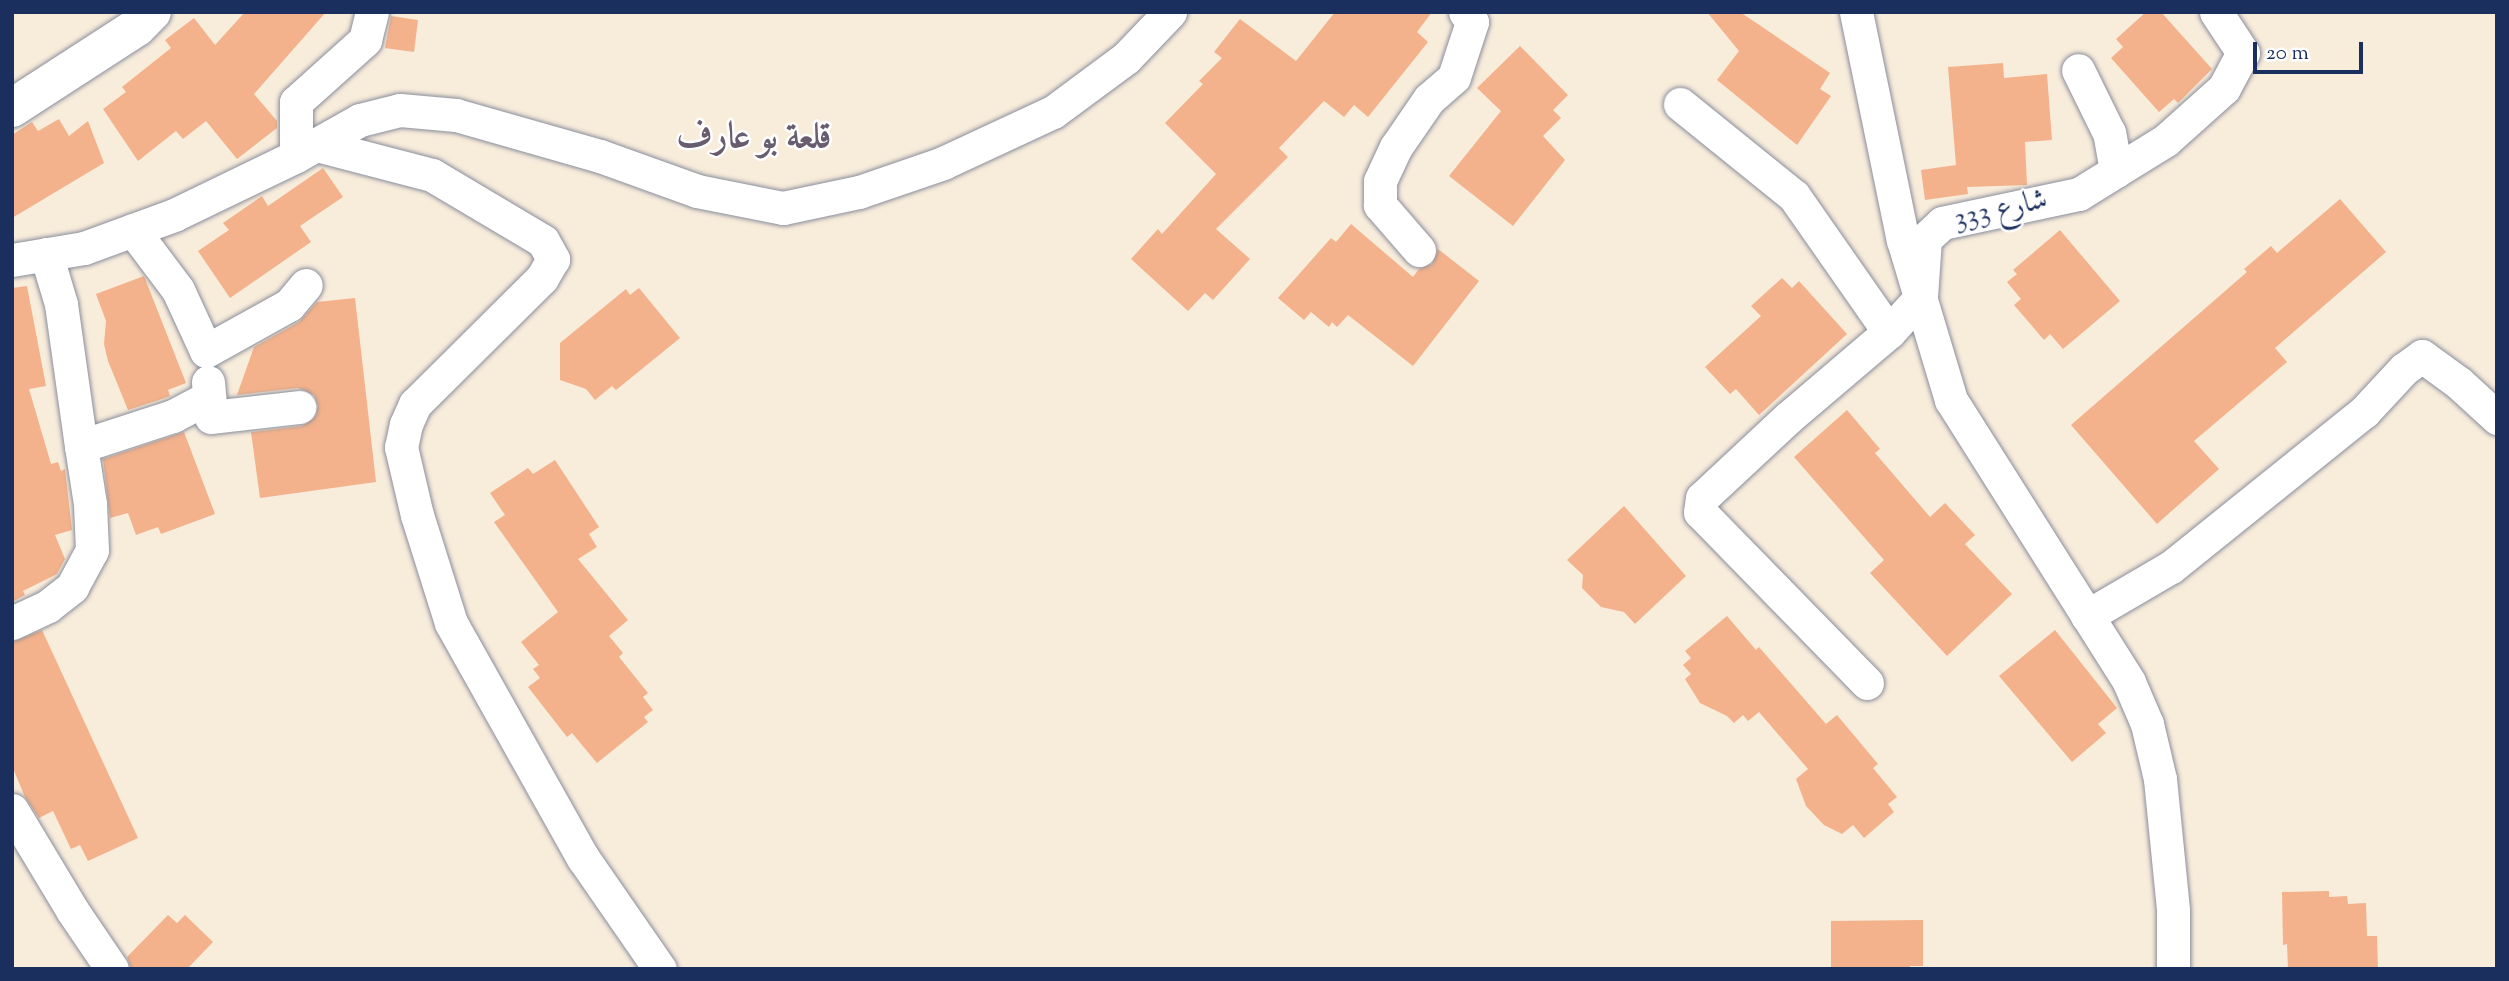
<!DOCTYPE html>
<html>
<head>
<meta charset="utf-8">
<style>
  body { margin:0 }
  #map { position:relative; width:2509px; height:981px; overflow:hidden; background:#f8ecdb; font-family:"Sorts Mill Goudy",Amiri,serif }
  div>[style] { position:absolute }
  .building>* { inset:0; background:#f3b28b }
  .roads { filter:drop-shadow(0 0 2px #8a8e9c) drop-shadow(0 0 2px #8a8e9c) }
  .minor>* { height:33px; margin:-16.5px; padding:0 16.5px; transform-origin:16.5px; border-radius:16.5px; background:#fff }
  .secondary>* { height:38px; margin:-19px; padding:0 19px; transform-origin:19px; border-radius:19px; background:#fff }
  span { translate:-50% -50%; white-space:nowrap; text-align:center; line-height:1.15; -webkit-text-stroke:5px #fff; paint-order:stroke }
  .street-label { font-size:30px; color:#1b2f5e }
  .district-label { font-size:37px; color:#675d6e; font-weight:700 }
  .frame { position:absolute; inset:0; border:14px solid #1b2f5e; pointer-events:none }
  .scale { position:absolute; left:2253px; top:42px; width:110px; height:32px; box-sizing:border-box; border:4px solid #1b2f5e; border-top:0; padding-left:9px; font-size:21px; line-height:24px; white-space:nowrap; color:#1b2f5e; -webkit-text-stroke:5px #fff; paint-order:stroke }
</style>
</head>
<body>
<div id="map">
  <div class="building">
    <i style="clip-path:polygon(245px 12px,326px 12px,254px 94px,277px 121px,277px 128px,237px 159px,206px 121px,183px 139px,176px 131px,138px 161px,103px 109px,126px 92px,122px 87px,171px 48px,165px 40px,194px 18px,215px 45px)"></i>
    <i style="clip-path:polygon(1335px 12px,1432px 12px,1417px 32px,1428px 42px,1368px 117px,1354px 105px,1344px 117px,1324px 101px,1279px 148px,1288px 157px,1216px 229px,1250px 259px,1213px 300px,1205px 293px,1188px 311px,1131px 259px,1158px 229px,1162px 234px,1216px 174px,1165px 123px,1203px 84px,1199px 81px,1222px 58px,1214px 52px,1240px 19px,1296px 61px)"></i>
    <i style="clip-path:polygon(1707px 12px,1740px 12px,1830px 73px,1820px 89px,1831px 96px,1797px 145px,1717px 80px,1739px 51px)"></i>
    <i style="clip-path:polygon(2146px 12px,2161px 12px,2212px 69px,2178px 103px,2174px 99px,2159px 112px,2111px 58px,2123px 47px,2116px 39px)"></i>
    <i style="clip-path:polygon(391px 16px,418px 20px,414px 52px,385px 48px)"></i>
    <i style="clip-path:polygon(1520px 46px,1568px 95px,1553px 110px,1561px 118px,1543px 136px,1565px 160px,1513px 226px,1449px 176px,1501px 111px,1477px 88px)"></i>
    <i style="clip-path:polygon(2003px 63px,2004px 78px,2047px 74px,2052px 140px,2025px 142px,2027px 185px,1967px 187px,1968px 194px,1925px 200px,1921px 170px,1956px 165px,1948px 67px)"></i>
    <i style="clip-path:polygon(59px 119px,69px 136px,88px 121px,104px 163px,12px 218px,12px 135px,32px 122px,38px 131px)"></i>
    <i style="clip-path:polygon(323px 168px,343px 197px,300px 226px,311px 242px,230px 298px,198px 251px,229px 230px,223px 223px,262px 196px,268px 206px)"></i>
    <i style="clip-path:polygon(2340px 199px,2386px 252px,2275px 348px,2287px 362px,2194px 441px,2219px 469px,2157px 524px,2071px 425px,2247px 272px,2244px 269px,2271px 246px,2277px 253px)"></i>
    <i style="clip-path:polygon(1351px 224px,1413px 277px,1419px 269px,1432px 264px,1438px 249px,1479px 281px,1413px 366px,1348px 315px,1337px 327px,1332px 322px,1329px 327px,1311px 312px,1304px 320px,1278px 298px,1331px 238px,1336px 242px)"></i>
    <i style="clip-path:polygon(2060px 230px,2120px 301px,2063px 349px,2050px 334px,2044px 340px,2014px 305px,2021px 299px,2007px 282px,2017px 274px,2013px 270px)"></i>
    <i style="clip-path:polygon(144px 276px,186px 383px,168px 390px,170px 396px,165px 398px,128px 410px,108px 361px,104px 344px,106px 321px,96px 294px)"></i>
    <i style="clip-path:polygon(1782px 278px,1792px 288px,1799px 281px,1847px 334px,1759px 415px,1736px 389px,1730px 394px,1705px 367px,1761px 316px,1751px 306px)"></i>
    <i style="clip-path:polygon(27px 286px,46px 386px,29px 389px,51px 464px,58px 462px,61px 471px,65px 469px,72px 530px,55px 535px,65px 559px,57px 574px,23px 591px,25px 595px,12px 602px,12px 288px)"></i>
    <i style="clip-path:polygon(639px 288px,680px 338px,616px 390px,612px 386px,595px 400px,586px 389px,560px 380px,560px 343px,626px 289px,630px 295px)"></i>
    <i style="clip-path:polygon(355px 298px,376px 482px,260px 498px,251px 432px,302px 426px,316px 415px,318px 406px,314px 395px,298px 388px,237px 395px,254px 347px,299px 322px,317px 302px)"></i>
    <i style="clip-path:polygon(1847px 410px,1880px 449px,1875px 453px,1930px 517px,1945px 503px,1975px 535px,1965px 544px,2012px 594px,1947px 656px,1870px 573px,1884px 560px,1794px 457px)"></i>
    <i style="clip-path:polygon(184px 432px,215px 514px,161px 534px,158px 527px,136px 535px,128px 513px,110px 518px,103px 459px)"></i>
    <i style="clip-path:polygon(555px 460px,599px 527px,589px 534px,597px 547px,578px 559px,628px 620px,609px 636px,623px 653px,619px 657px,648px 693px,643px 697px,653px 710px,644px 717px,648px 722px,597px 763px,572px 733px,567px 737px,528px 687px,540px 678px,533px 669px,539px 665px,521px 642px,558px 612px,494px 522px,505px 515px,490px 493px,528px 468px,533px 474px)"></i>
    <i style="clip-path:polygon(1624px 506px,1686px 576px,1635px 624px,1624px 612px,1601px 607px,1582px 588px,1583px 575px,1567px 560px)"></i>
    <i style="clip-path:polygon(1727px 616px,1756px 650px,1759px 647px,1826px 724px,1837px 715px,1878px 764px,1873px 768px,1897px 797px,1888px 804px,1894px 812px,1864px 838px,1853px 825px,1842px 834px,1824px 825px,1806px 806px,1796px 779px,1808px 769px,1759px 712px,1748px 721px,1743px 715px,1734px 723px,1727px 716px,1700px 703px,1685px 679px,1691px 674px,1683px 665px,1691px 658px,1685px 651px)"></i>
    <i style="clip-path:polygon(42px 630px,138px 838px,88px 861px,80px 845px,71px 849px,53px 811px,39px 818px,25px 797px,12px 766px,12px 642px)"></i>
    <i style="clip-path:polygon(2055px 630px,2117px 708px,2098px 724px,2106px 733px,2072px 762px,1999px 676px)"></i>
    <i style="clip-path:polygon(2329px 891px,2329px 897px,2347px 896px,2348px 904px,2366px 903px,2367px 936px,2377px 936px,2378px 969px,2288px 969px,2287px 944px,2283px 945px,2282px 892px)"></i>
    <i style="clip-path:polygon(168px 915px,177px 923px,185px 915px,213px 942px,187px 969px,131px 969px,127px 957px)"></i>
    <i style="clip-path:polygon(1923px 920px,1923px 966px,1910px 966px,1910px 969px,1831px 969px,1831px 921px)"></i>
  </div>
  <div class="roads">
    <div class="minor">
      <i style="left:1856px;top:12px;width:233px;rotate:78.4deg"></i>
      <i style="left:1903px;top:240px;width:167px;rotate:73.3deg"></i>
      <i style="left:1951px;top:400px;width:333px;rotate:57.7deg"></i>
      <i style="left:2129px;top:682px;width:46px;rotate:66.8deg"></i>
      <i style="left:2147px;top:724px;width:57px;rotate:76.7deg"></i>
      <i style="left:2160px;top:779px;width:132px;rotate:84.3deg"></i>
      <i style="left:2173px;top:910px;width:59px;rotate:90deg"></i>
      <i style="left:1680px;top:104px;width:146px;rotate:38.9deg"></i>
      <i style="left:1794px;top:196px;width:166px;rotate:55.1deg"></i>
      <i style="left:313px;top:144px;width:123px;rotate:14.6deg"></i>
      <i style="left:432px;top:175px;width:129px;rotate:30.7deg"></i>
      <i style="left:543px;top:241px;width:21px;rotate:61deg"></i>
      <i style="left:553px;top:259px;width:22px;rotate:120deg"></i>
      <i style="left:542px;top:278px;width:179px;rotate:135.2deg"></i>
      <i style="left:415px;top:404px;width:22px;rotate:114deg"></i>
      <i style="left:406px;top:424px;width:24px;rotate:102deg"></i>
      <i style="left:401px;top:447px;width:70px;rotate:76.8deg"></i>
      <i style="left:417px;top:515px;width:113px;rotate:72.5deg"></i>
      <i style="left:451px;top:623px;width:270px;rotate:60.7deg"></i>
      <i style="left:583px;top:858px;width:135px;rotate:55.3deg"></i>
      <i style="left:296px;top:156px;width:54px;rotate:-90deg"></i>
      <i style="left:296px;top:102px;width:93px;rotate:-41.9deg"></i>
      <i style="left:365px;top:40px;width:29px;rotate:-76deg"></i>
      <i style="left:2116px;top:171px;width:59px;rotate:-31.8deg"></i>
      <i style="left:2166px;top:140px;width:78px;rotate:-41.9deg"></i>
      <i style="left:2224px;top:88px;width:40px;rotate:-62deg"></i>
      <i style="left:2243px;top:53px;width:49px;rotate:-123.4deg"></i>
      <i style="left:133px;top:230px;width:75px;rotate:53.1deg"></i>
      <i style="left:178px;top:290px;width:67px;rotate:65.3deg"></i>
      <i style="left:206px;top:351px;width:95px;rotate:-29deg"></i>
      <i style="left:289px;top:305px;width:26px;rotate:-50deg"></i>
      <i style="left:1419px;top:250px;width:60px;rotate:-130.9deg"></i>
      <i style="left:1380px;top:205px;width:24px;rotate:-90deg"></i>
      <i style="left:1380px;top:181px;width:38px;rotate:-65deg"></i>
      <i style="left:1396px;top:147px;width:58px;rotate:-55.5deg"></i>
      <i style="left:1429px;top:99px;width:33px;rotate:-41deg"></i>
      <i style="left:1454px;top:77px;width:58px;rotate:-71.9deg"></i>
      <i style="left:1472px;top:22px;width:12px;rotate:-125deg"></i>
      <i style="left:46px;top:254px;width:52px;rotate:73.3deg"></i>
      <i style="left:61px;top:304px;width:143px;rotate:82deg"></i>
      <i style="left:81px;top:446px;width:97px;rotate:-18.1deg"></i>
      <i style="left:173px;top:416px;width:41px;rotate:-27.8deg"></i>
      <i style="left:12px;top:260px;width:73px;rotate:-9.5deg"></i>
      <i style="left:84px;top:248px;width:96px;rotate:-20.1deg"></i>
      <i style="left:174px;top:215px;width:136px;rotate:-25.8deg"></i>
      <i style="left:296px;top:156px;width:73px;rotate:-29.4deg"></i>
      <i style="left:360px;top:120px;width:41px;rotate:-14deg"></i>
      <i style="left:400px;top:110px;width:56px;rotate:5.1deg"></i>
      <i style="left:456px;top:115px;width:150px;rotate:15.9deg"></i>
      <i style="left:600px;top:156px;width:103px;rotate:19.8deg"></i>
      <i style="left:697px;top:191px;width:88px;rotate:11.2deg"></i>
      <i style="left:783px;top:208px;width:78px;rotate:-11.9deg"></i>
      <i style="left:859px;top:192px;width:89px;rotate:-19deg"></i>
      <i style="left:943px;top:163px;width:121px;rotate:-24.9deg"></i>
      <i style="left:1053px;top:112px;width:91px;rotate:-36.5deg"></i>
      <i style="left:1126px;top:58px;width:64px;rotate:-46.3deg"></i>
      <i style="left:208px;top:382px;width:35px;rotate:85deg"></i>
      <i style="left:211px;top:417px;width:89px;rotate:-6.5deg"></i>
      <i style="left:2087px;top:616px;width:97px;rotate:-30.3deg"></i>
      <i style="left:2171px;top:567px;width:248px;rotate:-38.8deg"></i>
      <i style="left:2364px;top:412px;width:59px;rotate:-47.1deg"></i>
      <i style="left:2404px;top:369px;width:22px;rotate:-36deg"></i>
      <i style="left:2422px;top:356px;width:46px;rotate:36.1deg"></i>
      <i style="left:2459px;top:383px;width:52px;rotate:42.6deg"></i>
      <i style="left:12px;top:623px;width:40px;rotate:-25deg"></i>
      <i style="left:48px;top:606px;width:31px;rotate:-38deg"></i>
      <i style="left:72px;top:587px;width:42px;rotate:-61.6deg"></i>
      <i style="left:92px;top:550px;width:46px;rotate:-92.5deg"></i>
      <i style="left:90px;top:504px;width:59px;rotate:-98.8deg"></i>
      <i style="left:1867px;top:683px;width:239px;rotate:-134.3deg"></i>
      <i style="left:1700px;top:512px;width:14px;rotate:-82deg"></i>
      <i style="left:1702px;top:498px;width:119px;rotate:-43deg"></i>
      <i style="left:1789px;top:417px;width:131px;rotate:-40.4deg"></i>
      <i style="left:1889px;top:332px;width:47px;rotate:-47.6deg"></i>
      <i style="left:1921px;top:297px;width:58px;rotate:-86.1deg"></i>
      <i style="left:1925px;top:239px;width:23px;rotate:-43deg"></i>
      <i style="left:1942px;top:223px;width:140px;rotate:-12deg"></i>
      <i style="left:2079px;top:194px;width:44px;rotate:-31.9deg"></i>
      <i style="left:2116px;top:171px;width:39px;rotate:-100deg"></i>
      <i style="left:2109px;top:133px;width:70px;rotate:-116.2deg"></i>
      <i style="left:12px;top:810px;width:117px;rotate:59deg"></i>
      <i style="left:72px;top:910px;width:71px;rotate:55.9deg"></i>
    </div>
    <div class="secondary">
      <i style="left:12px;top:108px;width:149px;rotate:-32.9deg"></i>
      <i style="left:137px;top:27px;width:21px;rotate:-45deg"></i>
    </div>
  </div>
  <div class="street-label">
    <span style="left:2001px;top:211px;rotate:-13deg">شارع 333</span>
  </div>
  <div class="district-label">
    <span style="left:754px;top:138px">قلعة بو عارف</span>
  </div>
  <div class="frame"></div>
  <div class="scale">20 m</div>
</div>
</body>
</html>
